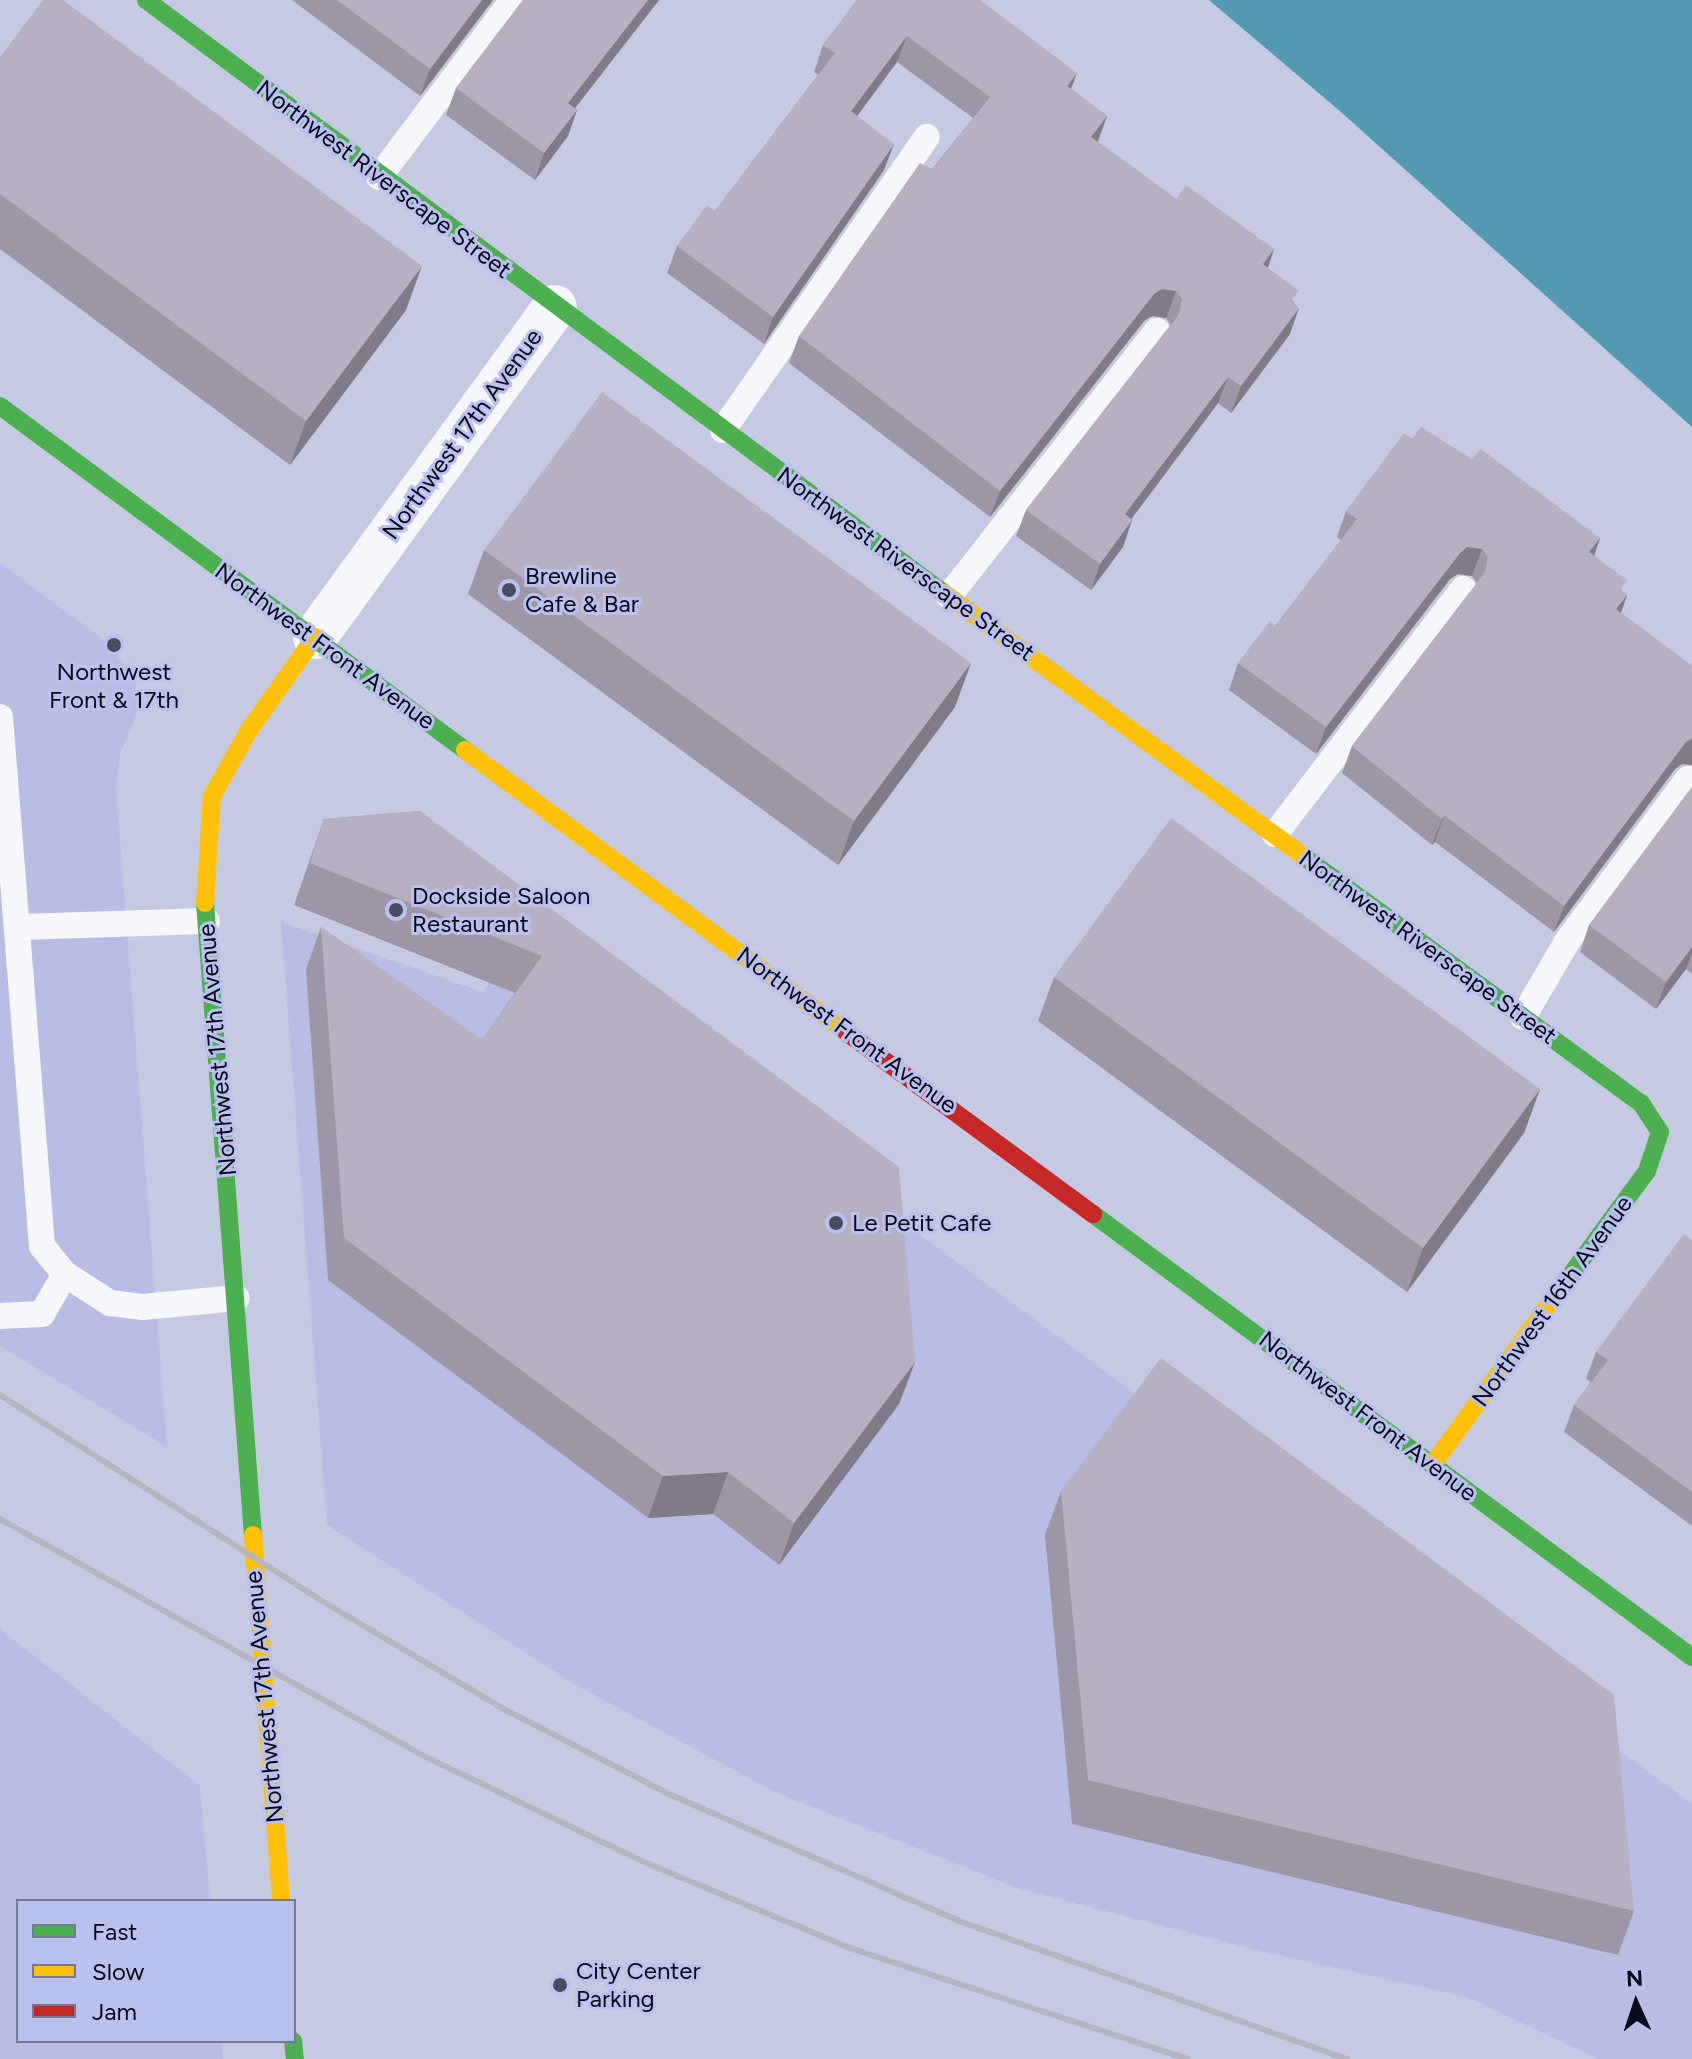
<!DOCTYPE html>
<html>
<head>
<meta charset="utf-8">
<style>
  body { margin:0 }
  #map { position:relative; width:1692px; height:2059px; overflow:hidden; background:#c6c9e2; font-family:Figtree,sans-serif }
  div>[style] { position:absolute }
  .built>* { inset:0; background:#b8bde5 }
  .water>* { inset:0; background:#5299b1 }
  .lane>* { height:26px; margin:-13px; padding:0 13px; transform-origin:13px; border-radius:13px; background:#f6f7fb }
  .street>* { height:44px; margin:-22px; padding:0 22px; transform-origin:22px; border-radius:22px; background:#f6f7fb }
  .fast>* { height:18px; margin:-9px; padding:0 9px; transform-origin:9px; border-radius:9px; background:#4caf50 }
  .slow>* { height:18px; margin:-9px; padding:0 9px; transform-origin:9px; border-radius:9px; background:#ffc107 }
  .jam>* { height:18px; margin:-9px; padding:0 9px; transform-origin:9px; border-radius:9px; background:#c62828 }
  .rail>* { height:6px; margin:-3px; padding:0 3px; transform-origin:3px; border-radius:3px; background:#b5b6bd }
  .wall>* { inset:0; background:#9d97a5 }
  .shaded-wall>* { inset:0; background:#807b86 }
  .building>* { inset:0; background:#b7b0c0 }
  .dots>* { width:22px; height:22px; translate:-50% -50%; box-sizing:border-box; border:4px solid #bac1ee; border-radius:50% }
  span { translate:-50% -50%; white-space:nowrap; text-align:center; line-height:1.15; -webkit-text-stroke:6px #bac1ee; paint-order:stroke }
  .street-label { font-size:24px; color:#080a18 }
  .poi-label { font-size:24px; color:#080a18 }
  .left { translate:0 -50%; text-align:left }
  .legend { position:absolute; left:16px; top:1899px; width:280px; height:144px; box-sizing:border-box; background:#bac1ee; border:2px solid #737898; margin:0; padding:10px 14px; list-style:none; font-size:24px; color:#080a18 }
  .legend li { display:flex; align-items:center; gap:16px; height:40px }
  .legend b { width:40px; border:2px solid #737898 }
  .north { position:absolute; left:1596px; top:1963px; width:80px; height:80px; -webkit-text-stroke:6px #bac1ee; paint-order:stroke; rotate:357deg; font-size:22px; font-weight:700; line-height:32px; text-align:center; color:#080a18 }
  .north::after { content:''; display:block; margin:auto; width:28px; height:36px; background:#080a18; clip-path:polygon(50% 0,100% 100%,50% 72%,0 100%) }
</style>
</head>
<body>
<div id="map">
  <div class="built">
    <i style="clip-path:polygon(0 563px,107px 642px,136px 681px,136px 716px,120px 754px,116px 789px,167px 1447px,0 1346px)"></i>
    <i style="clip-path:polygon(281px 922px,482px 992px,520px 940px,1692px 1804px,1692px 2059px,1598px 2059px,1467px 1997px,1260px 1951px,1017px 1888px,775px 1792px,574px 1684px,327px 1525px)"></i>
    <i style="clip-path:polygon(0 1629px,200px 1786px,210px 1901px,18px 1901px,18px 2041px,222px 2041px,223px 2059px,0 2059px)"></i>
  </div>
  <div class="water">
    <i style="clip-path:polygon(1209px 0,1692px 0,1692px 427px,1341px 112px)"></i>
  </div>
  <div class="lane">
    <i style="left:379px;top:177px;width:222px;rotate:-52.9deg"></i>
    <i style="left:723px;top:430px;width:357px;rotate:-55.2deg"></i>
    <i style="left:949px;top:596px;width:337px;rotate:-51.9deg"></i>
    <i style="left:0;top:717px;width:531px;rotate:85.46deg"></i>
    <i style="left:42px;top:1246px;width:36px;rotate:51deg"></i>
    <i style="left:65px;top:1274px;width:54px;rotate:32.8deg"></i>
    <i style="left:110px;top:1303px;width:32px;rotate:7deg"></i>
    <i style="left:142px;top:1307px;width:95px;rotate:-5.4deg"></i>
    <i style="left:1275px;top:834px;width:309px;rotate:-52.5deg"></i>
    <i style="left:19px;top:927px;width:188px;rotate:-1.8deg"></i>
    <i style="left:1523px;top:1017px;width:89px;rotate:-59.7deg"></i>
    <i style="left:1568px;top:940px;width:201px;rotate:-53.3deg"></i>
    <i style="left:0;top:1316px;width:42px;rotate:-2.7deg"></i>
    <i style="left:42px;top:1314px;width:46px;rotate:-60.1deg"></i>
  </div>
  <div class="street">
    <i style="left:315px;top:637px;width:408px;rotate:-54deg"></i>
  </div>
  <div class="fast">
    <i style="left:146px;top:0;width:994px;rotate:36.62deg"></i>
    <i style="left:0;top:406px;width:578px;rotate:36.49deg"></i>
    <i style="left:1303px;top:856px;width:419px;rotate:36.2deg"></i>
    <i style="left:1641px;top:1103px;width:35px;rotate:57deg"></i>
    <i style="left:1660px;top:1132px;width:41px;rotate:108.4deg"></i>
    <i style="left:1647px;top:1171px;width:150px;rotate:126.3deg"></i>
    <i style="left:205px;top:903px;width:634px;rotate:85.66deg"></i>
    <i style="left:1093px;top:1214px;width:745px;rotate:36.49deg"></i>
    <i style="left:293px;top:2041px;width:18px;rotate:84deg"></i>
  </div>
  <div class="slow">
    <i style="left:944px;top:593px;width:445px;rotate:36.2deg"></i>
    <i style="left:465px;top:750px;width:474px;rotate:36.5deg"></i>
    <i style="left:205px;top:903px;width:107px;rotate:-86.3deg"></i>
    <i style="left:212px;top:796px;width:76px;rotate:-60.7deg"></i>
    <i style="left:249px;top:730px;width:114px;rotate:-54.6deg"></i>
    <i style="left:1433px;top:1464px;width:213px;rotate:-54deg"></i>
    <i style="left:253px;top:1535px;width:367px;rotate:85.6deg"></i>
  </div>
  <div class="jam">
    <i style="left:846px;top:1032px;width:307px;rotate:36.4deg"></i>
  </div>
  <div class="rail">
    <i style="left:0;top:1395px;width:376px;rotate:32.6deg"></i>
    <i style="left:317px;top:1598px;width:220px;rotate:30.7deg"></i>
    <i style="left:506px;top:1710px;width:186px;rotate:27.3deg"></i>
    <i style="left:671px;top:1795px;width:314px;rotate:23.6deg"></i>
    <i style="left:959px;top:1921px;width:412px;rotate:19.6deg"></i>
    <i style="left:0;top:1519px;width:492px;rotate:29.2deg"></i>
    <i style="left:430px;top:1759px;width:237px;rotate:25.7deg"></i>
    <i style="left:644px;top:1862px;width:223px;rotate:22.7deg"></i>
    <i style="left:850px;top:1948px;width:356px;rotate:18.2deg"></i>
  </div>
  <div class="wall">
    <i style="clip-path:polygon(292px 0,493px 0,420px 96px)"></i>
    <i style="clip-path:polygon(523px 0,659px 0,575px 108px,577px 110px,568px 136px,535px 180px,446px 115px,456px 88px)"></i>
    <i style="clip-path:polygon(857px 0,1071px 89px,1107px 116px,1098px 142px,1176px 199px,1274px 249px,1268px 268px,1295px 304px,1290px 334px,1231px 413px,1218px 403px,1131px 519px,1132px 520px,1123px 547px,1091px 590px,1016px 536px,1026px 510px,1171px 325px,1166px 318px,1152px 316px,1144px 321px,990px 517px,789px 363px,799px 336px,973px 118px,897px 62px,857px 116px,884px 170px,764px 344px,667px 273px,677px 246px,715px 211px,818px 75px,814px 72px,823px 45px)"></i>
    <i style="clip-path:polygon(0 57px,406px 310px,290px 465px,0 249px)"></i>
    <i style="clip-path:polygon(1412px 439px,1600px 538px,1594px 555px,1623px 592px,1627px 595px,1621px 613px,1692px 666px,1692px 765px,1682px 764px,1675px 769px,1554px 932px,1435px 842px,1432px 845px,1342px 773px,1352px 746px,1477px 583px,1472px 576px,1458px 574px,1450px 579px,1316px 754px,1229px 690px,1238px 663px,1275px 626px,1341px 540px,1337px 537px,1346px 511px)"></i>
    <i style="clip-path:polygon(484px 550px,955px 707px,838px 865px,468px 594px)"></i>
    <i style="clip-path:polygon(1692px 787px,1692px 974px,1686px 969px,1656px 1009px,1580px 952px,1589px 925px)"></i>
    <i style="clip-path:polygon(420px 811px,915px 1362px,899px 1404px,779px 1565px,713px 1514px,648px 1518px,328px 1280px,306px 969px,321px 927px,482px 1040px,515px 993px,294px 905px,324px 819px)"></i>
    <i style="clip-path:polygon(1054px 977px,1540px 1089px,1524px 1133px,1407px 1292px,1038px 1021px)"></i>
    <i style="clip-path:polygon(1692px 1240px,1692px 1526px,1564px 1432px,1574px 1405px,1591px 1382px,1586px 1379px,1596px 1352px)"></i>
    <i style="clip-path:polygon(1061px 1491px,1634px 1911px,1618px 1955px,1072px 1824px,1045px 1535px)"></i>
  </div>
  <div class="shaded-wall">
    <i style="clip-path:polygon(482px 0,493px 0,420px 96px,430px 69px)"></i>
    <i style="clip-path:polygon(648px 0,659px 0,558px 130px,568px 103px)"></i>
    <i style="clip-path:polygon(907px 36px,897px 62px,841px 138px,851px 111px)"></i>
    <i style="clip-path:polygon(1077px 73px,1067px 99px,1067px 86px)"></i>
    <i style="clip-path:polygon(577px 110px,568px 136px,535px 180px,544px 153px)"></i>
    <i style="clip-path:polygon(1107px 116px,1097px 143px,1091px 137px)"></i>
    <i style="clip-path:polygon(894px 144px,884px 170px,764px 344px,773px 317px)"></i>
    <i style="clip-path:polygon(1274px 249px,1265px 276px,1263px 264px)"></i>
    <i style="clip-path:polygon(422px 266px,406px 310px,290px 465px,306px 421px)"></i>
    <i style="clip-path:polygon(1162px 289px,1176px 291px,1166px 318px,1152px 316px,1144px 321px,990px 517px,1000px 491px,1154px 294px)"></i>
    <i style="clip-path:polygon(1299px 308px,1290px 334px,1231px 413px,1241px 386px)"></i>
    <i style="clip-path:polygon(1228px 377px,1218px 403px,1115px 541px,1125px 514px)"></i>
    <i style="clip-path:polygon(1132px 520px,1123px 547px,1091px 590px,1100px 564px)"></i>
    <i style="clip-path:polygon(1600px 538px,1591px 565px,1589px 552px)"></i>
    <i style="clip-path:polygon(1467px 547px,1482px 549px,1472px 576px,1458px 574px,1450px 579px,1316px 754px,1326px 727px,1460px 553px)"></i>
    <i style="clip-path:polygon(1627px 595px,1618px 621px,1616px 609px)"></i>
    <i style="clip-path:polygon(971px 663px,955px 707px,838px 865px,854px 821px)"></i>
    <i style="clip-path:polygon(1692px 738px,1692px 765px,1682px 764px,1675px 769px,1554px 932px,1564px 906px,1685px 743px)"></i>
    <i style="clip-path:polygon(1444px 815px,1435px 842px,1432px 845px,1442px 819px)"></i>
    <i style="clip-path:polygon(1692px 947px,1692px 953px,1686px 969px,1656px 1009px,1666px 982px)"></i>
    <i style="clip-path:polygon(1540px 1089px,1524px 1133px,1407px 1292px,1423px 1248px)"></i>
    <i style="clip-path:polygon(915px 1362px,899px 1404px,779px 1565px,794px 1523px)"></i>
    <i style="clip-path:polygon(728px 1472px,713px 1514px,648px 1518px,663px 1476px)"></i>
  </div>
  <div class="building">
    <i style="clip-path:polygon(43px 0,63px 0,422px 266px,306px 421px,0 194px,0 57px)"></i>
    <i style="clip-path:polygon(337px 0,482px 0,430px 69px)"></i>
    <i style="clip-path:polygon(523px 0,648px 0,568px 103px,577px 110px,544px 153px,456px 88px)"></i>
    <i style="clip-path:polygon(857px 0,980px 0,1077px 73px,1067px 86px,1107px 116px,1091px 137px,1176px 199px,1186px 185px,1274px 249px,1263px 264px,1299px 291px,1291px 301px,1299px 308px,1241px 386px,1228px 377px,1125px 514px,1132px 520px,1100px 564px,1026px 510px,1179px 314px,1182px 299px,1176px 291px,1162px 289px,1154px 294px,1000px 491px,799px 336px,920px 163px,933px 169px,990px 97px,907px 36px,851px 111px,894px 144px,773px 317px,677px 246px,707px 205px,715px 211px,835px 53px,823px 45px)"></i>
    <i style="clip-path:polygon(602px 392px,971px 663px,854px 821px,484px 550px)"></i>
    <i style="clip-path:polygon(1421px 427px,1472px 459px,1481px 449px,1600px 538px,1589px 552px,1627px 580px,1620px 590px,1627px 595px,1616px 609px,1692px 666px,1692px 738px,1685px 743px,1564px 906px,1444px 815px,1442px 819px,1352px 746px,1485px 572px,1488px 557px,1482px 549px,1467px 547px,1460px 553px,1326px 727px,1238px 663px,1270px 621px,1275px 626px,1357px 519px,1346px 511px,1404px 433px,1412px 439px)"></i>
    <i style="clip-path:polygon(1692px 787px,1692px 947px,1666px 982px,1589px 925px)"></i>
    <i style="clip-path:polygon(420px 811px,899px 1167px,915px 1362px,794px 1523px,728px 1472px,663px 1476px,344px 1238px,321px 927px,482px 1040px,542px 956px,310px 863px,324px 819px)"></i>
    <i style="clip-path:polygon(1171px 818px,1540px 1089px,1423px 1248px,1054px 977px)"></i>
    <i style="clip-path:polygon(1684px 1234px,1692px 1240px,1692px 1492px,1574px 1405px,1608px 1360px,1596px 1352px)"></i>
    <i style="clip-path:polygon(1161px 1358px,1614px 1695px,1634px 1911px,1088px 1780px,1061px 1491px)"></i>
  </div>
  <div class="dots">
    <i style="left:509px;top:590px;background:#4a4d5f"></i>
    <i style="left:114px;top:645px;background:#4a4d5f"></i>
    <i style="left:396px;top:910px;background:#4a4d5f"></i>
    <i style="left:836px;top:1223px;background:#4a4d5f"></i>
    <i style="left:560px;top:1985px;background:#4a4d5f"></i>
  </div>
  <div class="street-label">
    <span style="left:384px;top:179px;rotate:37deg">Northwest Riverscape Street</span>
    <span style="left:462px;top:434px;rotate:-54deg">Northwest 17th Avenue</span>
    <span style="left:906px;top:564px;rotate:36deg">Northwest Riverscape Street</span>
    <span style="left:325px;top:646px;rotate:36deg">Northwest Front Avenue</span>
    <span style="left:1428px;top:947px;rotate:36deg">Northwest Riverscape Street</span>
    <span style="left:847px;top:1030px;rotate:36deg">Northwest Front Avenue</span>
    <span style="left:217px;top:1050px;rotate:-95deg">Northwest 17th Avenue</span>
    <span style="left:1552px;top:1301px;rotate:-54deg">Northwest 16th Avenue</span>
    <span style="left:1368px;top:1416px;rotate:37deg">Northwest Front Avenue</span>
    <span style="left:264px;top:1697px;rotate:-95deg">Northwest 17th Avenue</span>
  </div>
  <div class="poi-label">
    <span class="left" style="left:525px;top:590px">Brewline<br>Cafe &amp; Bar</span>
    <span style="left:114px;top:686px">Northwest<br>Front &amp; 17th</span>
    <span class="left" style="left:412px;top:910px">Dockside Saloon<br>Restaurant</span>
    <span class="left" style="left:852px;top:1223px">Le Petit Cafe</span>
    <span class="left" style="left:576px;top:1985px">City Center<br>Parking</span>
  </div>
  <ul class="legend">
  <li><b style="height:10px;background:#4caf50"></b>Fast</li>
  <li><b style="height:10px;background:#ffc107"></b>Slow</li>
  <li><b style="height:10px;background:#c62828"></b>Jam</li>
  </ul>
  <div class="north">N</div>
</div>
</body>
</html>
